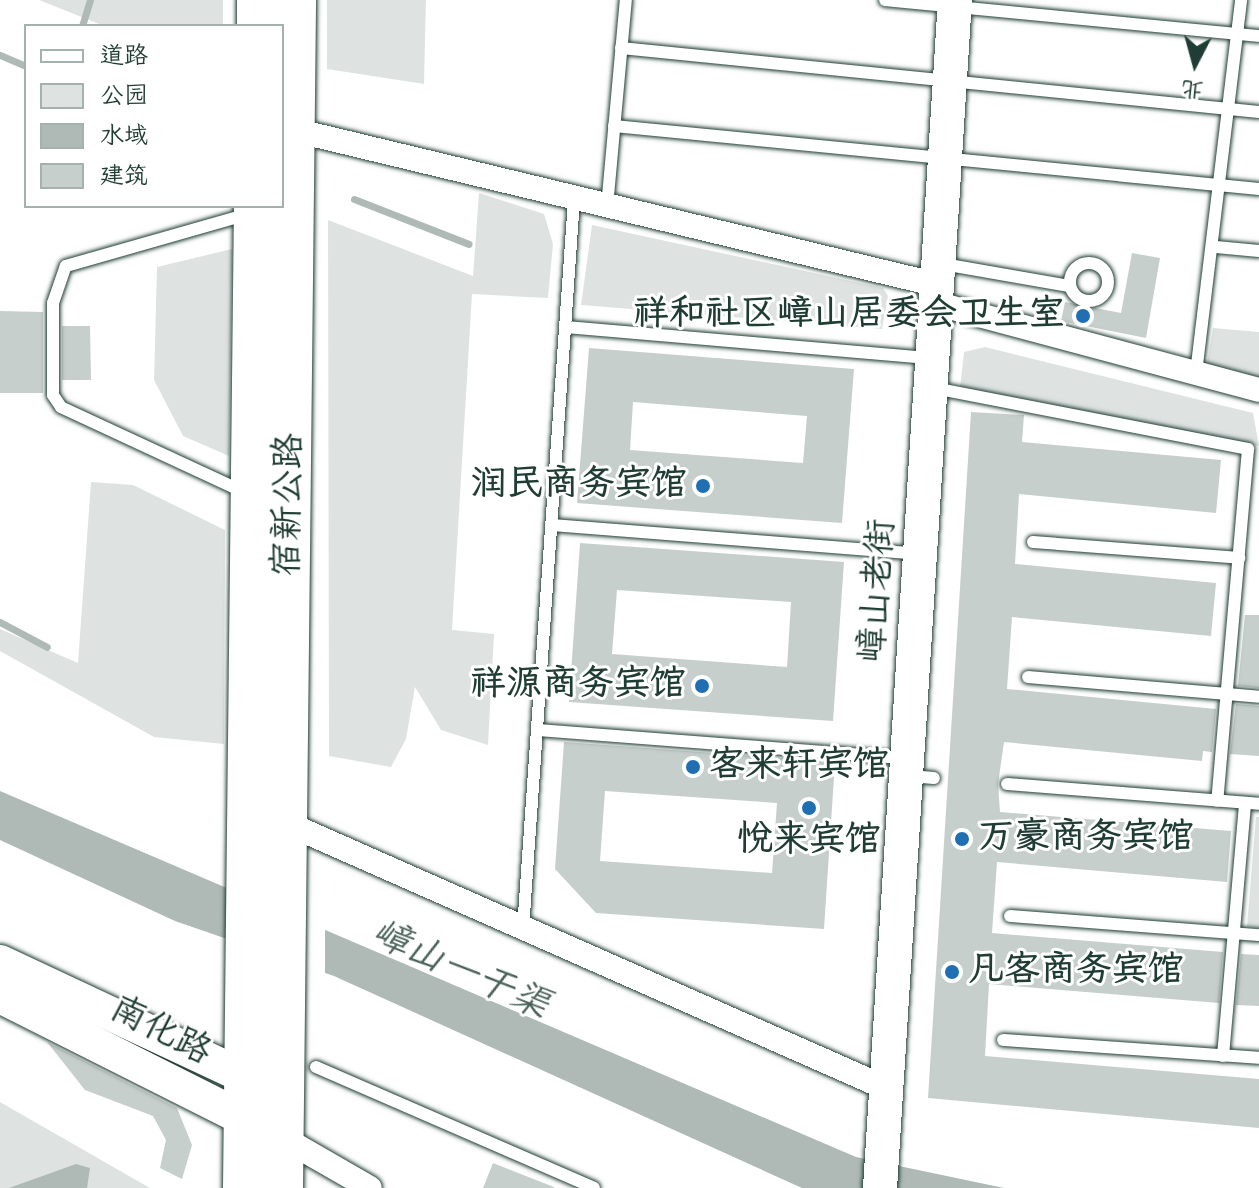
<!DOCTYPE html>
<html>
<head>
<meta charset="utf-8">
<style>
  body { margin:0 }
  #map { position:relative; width:1259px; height:1188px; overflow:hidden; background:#fff; font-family:"Indie Flower","LXGW WenKai TC",sans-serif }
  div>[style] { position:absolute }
  .green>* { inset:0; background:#dee3e2 }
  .water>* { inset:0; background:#afbab7 }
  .pier>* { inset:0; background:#fff }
  .stream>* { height:7px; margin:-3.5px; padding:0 3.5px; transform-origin:3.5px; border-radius:3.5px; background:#afbab7 }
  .building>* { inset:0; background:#c7cfcc }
  .roads { filter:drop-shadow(0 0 2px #1f3d34) drop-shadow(0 0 2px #1f3d34) }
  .lane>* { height:12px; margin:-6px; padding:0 6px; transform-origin:6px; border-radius:6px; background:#fff }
  .lane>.ring { margin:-6px; padding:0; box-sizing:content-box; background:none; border:12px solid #fff; border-radius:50% }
  .street>* { height:24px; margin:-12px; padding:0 12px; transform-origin:12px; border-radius:12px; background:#fff }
  .secondary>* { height:34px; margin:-17px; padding:0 17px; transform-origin:17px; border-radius:17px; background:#fff }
  .highway>* { height:42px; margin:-21px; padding:0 21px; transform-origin:21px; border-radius:21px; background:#fff }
  .dots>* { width:22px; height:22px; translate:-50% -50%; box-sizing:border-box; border:4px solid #fff; border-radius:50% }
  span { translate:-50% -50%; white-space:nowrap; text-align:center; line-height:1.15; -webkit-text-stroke:6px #fff; paint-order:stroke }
  .poi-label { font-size:36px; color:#1f3d34; font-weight:700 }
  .right { translate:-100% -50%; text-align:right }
  .left { translate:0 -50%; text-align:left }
  .street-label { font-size:36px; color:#1f3d34 }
  .water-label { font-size:38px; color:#4a625b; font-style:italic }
  .legend { position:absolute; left:24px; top:24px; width:260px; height:184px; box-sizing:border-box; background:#fff; border:2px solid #a5b1ae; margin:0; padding:10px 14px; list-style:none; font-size:24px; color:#1f3d34 }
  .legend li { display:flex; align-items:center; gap:16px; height:40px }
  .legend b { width:40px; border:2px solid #a5b1ae }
  .north { position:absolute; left:1155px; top:24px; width:80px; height:80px; -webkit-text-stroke:6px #fff; paint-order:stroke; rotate:186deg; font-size:22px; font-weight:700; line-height:32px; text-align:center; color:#1f3d34 }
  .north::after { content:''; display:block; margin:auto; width:28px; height:36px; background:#1f3d34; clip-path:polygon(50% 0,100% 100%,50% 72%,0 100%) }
</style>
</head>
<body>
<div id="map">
  <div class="green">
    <i style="clip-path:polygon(39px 0,223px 0,223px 26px,104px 26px)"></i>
    <i style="clip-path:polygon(327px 0,426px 0,424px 84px,327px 69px)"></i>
    <i style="clip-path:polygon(479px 193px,544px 214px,553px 244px,548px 298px,472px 294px,452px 630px,494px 634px,488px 745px,441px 730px,415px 687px,406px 739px,391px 767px,329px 756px,328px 220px,473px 276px)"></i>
    <i style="clip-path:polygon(592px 225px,883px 288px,888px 296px,882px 329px,581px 305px)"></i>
    <i style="clip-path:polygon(232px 249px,229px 456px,183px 436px,154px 380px,157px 267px)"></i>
    <i style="clip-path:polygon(1213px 328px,1259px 332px,1259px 377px,1207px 364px)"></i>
    <i style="clip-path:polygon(985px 347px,1253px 413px,1259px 446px,960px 388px,964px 352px)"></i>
    <i style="clip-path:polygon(91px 482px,133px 485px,225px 530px,224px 744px,154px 737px,0 651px,0 629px,78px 663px)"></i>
    <i style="clip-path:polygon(1256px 817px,1259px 817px,1259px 928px,1247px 927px)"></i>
    <i style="clip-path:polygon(0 1102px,150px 1188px,0 1188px)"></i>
  </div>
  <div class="water">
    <i style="clip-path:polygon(0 791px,856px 1157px,1004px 1188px,802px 1188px,334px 976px,175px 921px,0 840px)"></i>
    <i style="clip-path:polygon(76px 1164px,90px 1168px,87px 1188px,9px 1188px)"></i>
  </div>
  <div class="pier">
    <i style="clip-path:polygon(229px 885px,325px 926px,325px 978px,228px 944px)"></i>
  </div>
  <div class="stream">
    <i style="left:82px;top:26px;width:27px;rotate:-73deg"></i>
    <i style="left:0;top:55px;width:28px;rotate:23deg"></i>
    <i style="left:354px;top:199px;width:123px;rotate:21.4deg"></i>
    <i style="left:0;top:622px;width:53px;rotate:28deg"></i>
  </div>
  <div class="building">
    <i style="clip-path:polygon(1132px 253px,1160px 258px,1146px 338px,1061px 321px,1065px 302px,1121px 313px)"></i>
    <i style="clip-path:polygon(0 311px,43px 312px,43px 393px,0 393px)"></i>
    <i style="clip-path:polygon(62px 326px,90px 326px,91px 380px,62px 380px)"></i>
    <i style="clip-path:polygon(evenodd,589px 348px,854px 369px,842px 523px,577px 503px,589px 348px,633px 402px,807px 416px,803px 463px,630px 450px,633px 402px)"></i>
    <i style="clip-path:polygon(971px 412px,1024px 415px,1022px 442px,1221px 460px,1216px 513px,1019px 494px,1015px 564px,1216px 583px,1211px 636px,1012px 617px,1007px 689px,1216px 709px,1212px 752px,1203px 751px,1202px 761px,1004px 742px,998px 784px,1000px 812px,1231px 831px,1227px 882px,997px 862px,992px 933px,1223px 952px,1219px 1003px,989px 984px,985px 1056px,1259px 1079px,1259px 1128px,928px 1098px)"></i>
    <i style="clip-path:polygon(evenodd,580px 543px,844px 562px,833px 721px,569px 702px,580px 543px,617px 590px,791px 602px,787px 667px,612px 654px,617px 590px)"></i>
    <i style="clip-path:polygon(1245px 615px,1259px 615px,1259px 688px,1238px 686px)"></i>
    <i style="clip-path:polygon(1236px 704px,1259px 706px,1259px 756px,1230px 754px)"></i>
    <i style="clip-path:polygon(evenodd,564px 742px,835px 762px,824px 929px,596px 913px,555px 869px,564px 742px,605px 791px,777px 803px,772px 873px,600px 861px,605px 791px)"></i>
    <i style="clip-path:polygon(1241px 954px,1259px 955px,1259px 1006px,1236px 1005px)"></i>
    <i style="clip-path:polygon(47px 1042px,177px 1108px,192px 1145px,182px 1179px,160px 1168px,166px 1140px,153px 1116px,85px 1090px)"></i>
    <i style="clip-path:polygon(493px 1163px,554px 1187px,554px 1188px,483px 1188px)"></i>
  </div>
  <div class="roads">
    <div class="lane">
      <i style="left:885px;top:0;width:376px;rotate:5.5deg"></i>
      <i style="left:621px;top:48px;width:641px;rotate:5.73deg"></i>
      <i style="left:614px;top:126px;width:648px;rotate:5.58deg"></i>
      <i style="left:607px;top:207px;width:208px;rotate:-84.8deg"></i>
      <i style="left:1216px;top:247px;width:43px;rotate:5.3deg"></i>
      <i class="ring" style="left:1070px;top:263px;width:26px;height:26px"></i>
      <i style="left:943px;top:264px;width:128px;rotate:9.9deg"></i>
      <i style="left:566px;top:327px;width:366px;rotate:4.9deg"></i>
      <i style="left:1196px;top:373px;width:376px;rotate:-83.1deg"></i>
      <i style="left:934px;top:388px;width:320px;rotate:11deg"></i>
      <i style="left:1248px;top:449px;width:353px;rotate:95deg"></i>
      <i style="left:246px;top:493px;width:204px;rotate:-155.1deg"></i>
      <i style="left:61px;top:407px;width:14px;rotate:-124deg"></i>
      <i style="left:53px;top:395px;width:92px;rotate:-90deg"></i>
      <i style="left:53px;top:303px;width:39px;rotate:-71deg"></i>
      <i style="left:66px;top:266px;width:190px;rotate:-15.9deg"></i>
      <i style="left:552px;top:525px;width:367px;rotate:4.5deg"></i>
      <i style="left:1033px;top:542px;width:207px;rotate:4.4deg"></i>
      <i style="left:1028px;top:677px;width:232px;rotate:4.9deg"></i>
      <i style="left:538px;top:730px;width:368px;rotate:4.4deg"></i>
      <i style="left:910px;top:776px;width:24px;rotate:5deg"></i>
      <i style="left:1007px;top:784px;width:253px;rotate:4.5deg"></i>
      <i style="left:1010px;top:916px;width:250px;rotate:4.4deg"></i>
      <i style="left:523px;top:929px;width:732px;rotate:-86deg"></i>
      <i style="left:1003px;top:1040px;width:257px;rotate:4deg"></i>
      <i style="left:1223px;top:1056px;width:254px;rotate:-85deg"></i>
      <i style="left:316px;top:1067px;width:303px;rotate:23.5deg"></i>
    </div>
    <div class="street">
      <i style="left:294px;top:130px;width:662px;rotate:13.53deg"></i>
      <i style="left:938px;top:304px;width:332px;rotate:15deg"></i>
      <i style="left:286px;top:823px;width:656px;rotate:23.83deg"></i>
      <i style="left:283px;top:1138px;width:100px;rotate:29.9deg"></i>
    </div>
    <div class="secondary">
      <i style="left:0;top:962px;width:295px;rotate:25.1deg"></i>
      <i style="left:0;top:996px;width:296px;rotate:26.7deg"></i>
      <i style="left:880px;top:1188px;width:1190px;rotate:-86.39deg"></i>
    </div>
    <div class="highway">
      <i style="left:258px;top:26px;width:26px;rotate:-90deg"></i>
      <i style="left:244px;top:1188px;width:982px;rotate:-89.36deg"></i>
      <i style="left:282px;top:1188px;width:1188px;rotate:-89.37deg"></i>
    </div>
  </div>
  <div class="dots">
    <i style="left:1083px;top:316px;background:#1f6fb2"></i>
    <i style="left:703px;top:486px;background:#1f6fb2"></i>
    <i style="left:702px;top:686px;background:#1f6fb2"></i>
    <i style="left:693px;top:767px;background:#1f6fb2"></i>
    <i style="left:809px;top:808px;background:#1f6fb2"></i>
    <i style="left:962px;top:839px;background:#1f6fb2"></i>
    <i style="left:952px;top:972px;background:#1f6fb2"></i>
  </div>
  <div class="poi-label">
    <span class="right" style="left:1065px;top:316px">祥和社区嶂山居委会卫生室</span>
    <span class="right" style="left:687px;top:486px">润民商务宾馆</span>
    <span class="right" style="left:686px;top:686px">祥源商务宾馆</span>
    <span class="left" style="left:709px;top:767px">客来轩宾馆</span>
    <span class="left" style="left:978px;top:839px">万豪商务宾馆</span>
    <span style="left:809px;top:842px">悦来宾馆</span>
    <span class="left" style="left:968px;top:972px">凡客商务宾馆</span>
  </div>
  <div class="street-label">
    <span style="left:290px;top:505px;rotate:-89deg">宿新公路</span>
    <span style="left:879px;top:591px;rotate:-86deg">嶂山老街</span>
    <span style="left:160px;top:1032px;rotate:27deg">南化路</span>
  </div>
  <div class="water-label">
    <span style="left:459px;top:972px;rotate:24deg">嶂山一干渠</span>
  </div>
  <ul class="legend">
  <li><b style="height:10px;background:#fff"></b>道路</li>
  <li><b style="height:22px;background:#dee3e2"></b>公园</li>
  <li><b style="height:22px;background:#afbab7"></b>水域</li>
  <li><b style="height:22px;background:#c7cfcc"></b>建筑</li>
  </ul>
  <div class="north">北</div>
</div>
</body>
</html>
